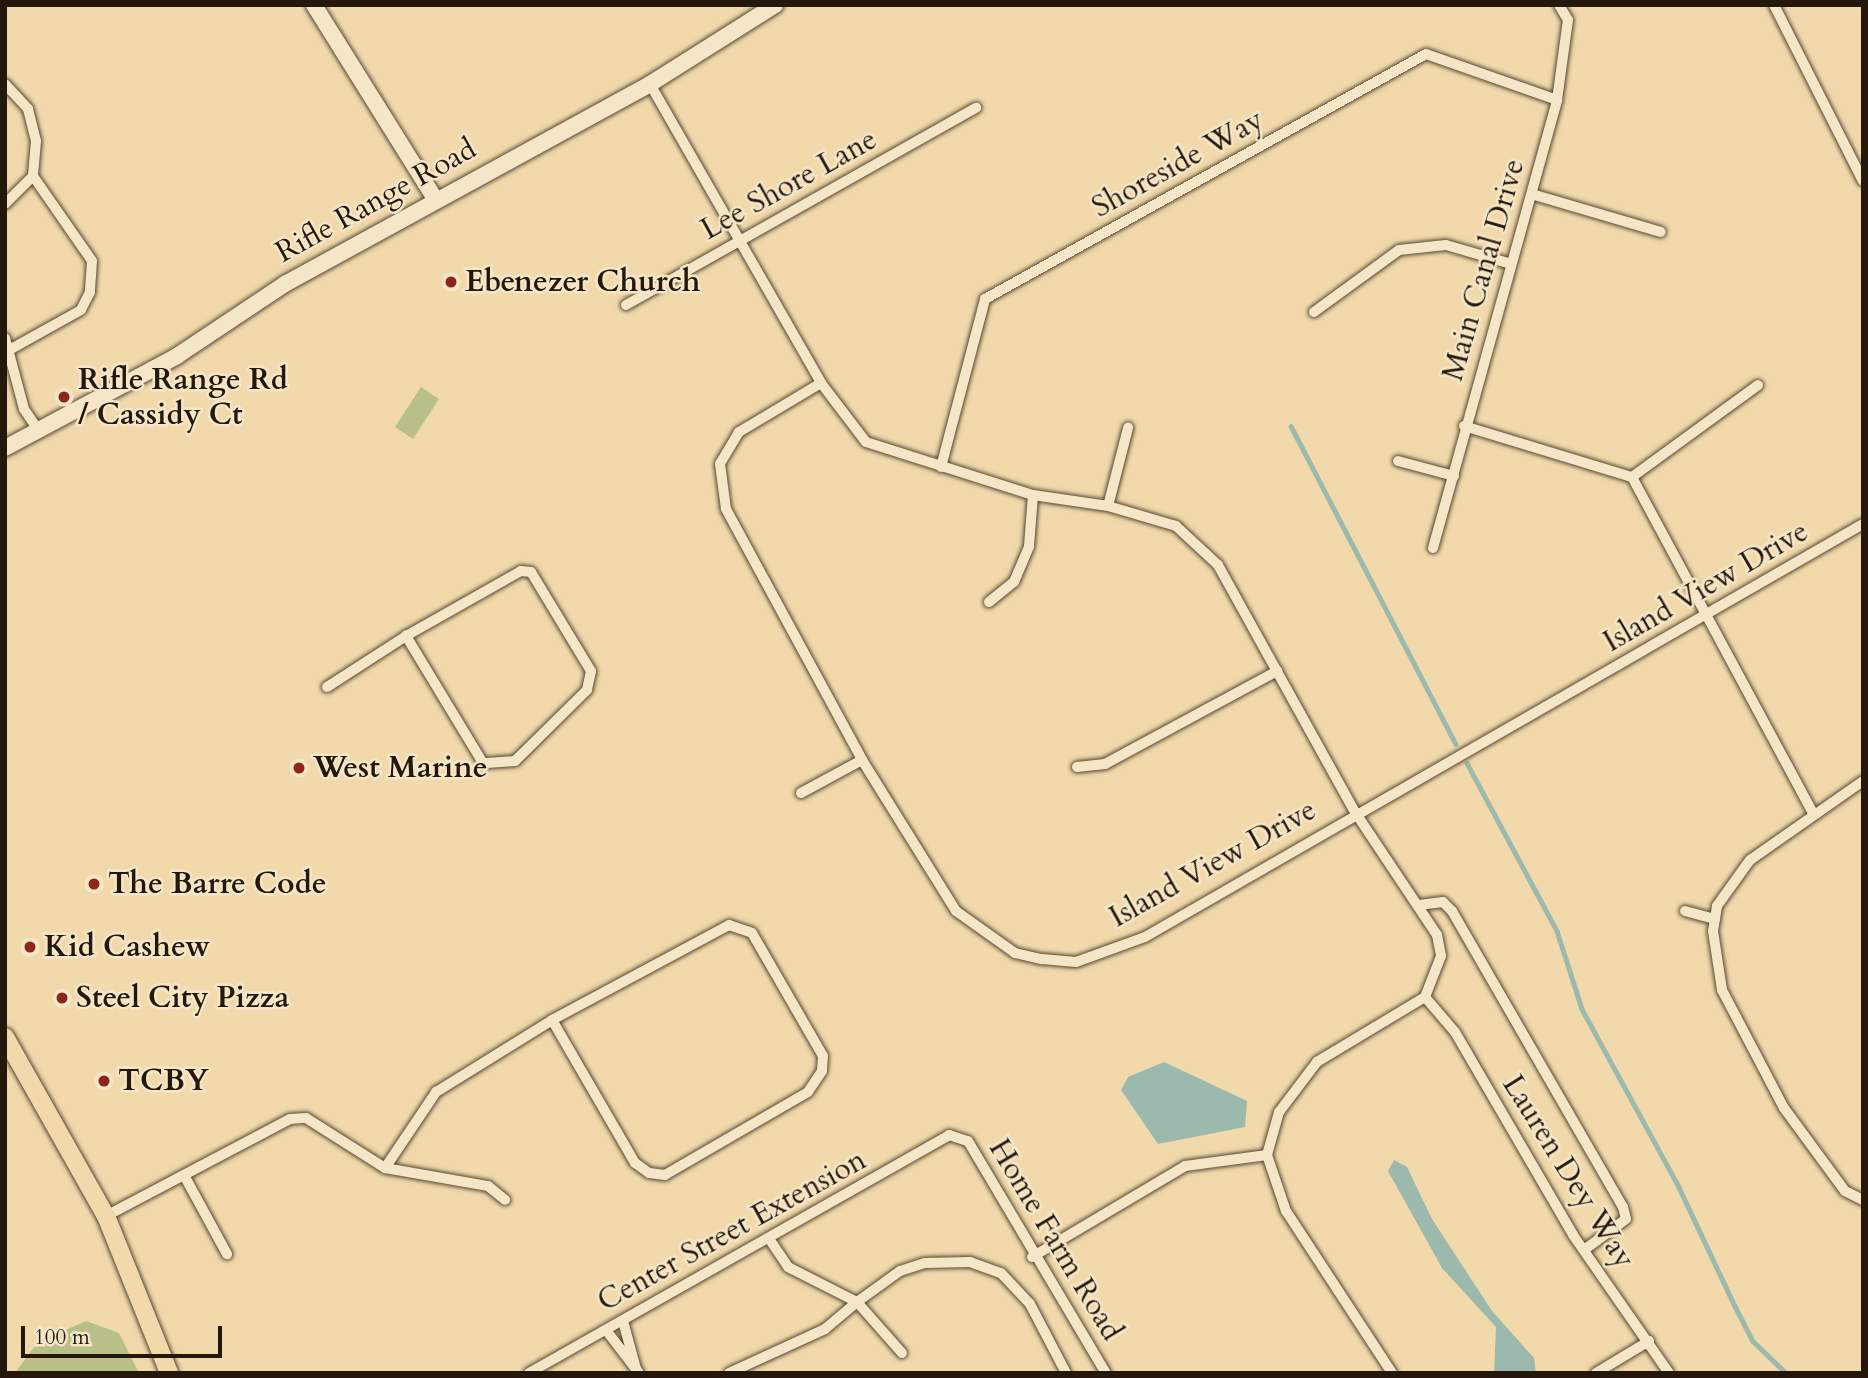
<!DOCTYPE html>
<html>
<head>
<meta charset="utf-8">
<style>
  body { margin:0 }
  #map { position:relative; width:1868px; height:1378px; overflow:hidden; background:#f1d9ab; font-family:Cardo,serif }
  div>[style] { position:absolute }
  .green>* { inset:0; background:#b9bf89 }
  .water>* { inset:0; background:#9bbaad }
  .stream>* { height:4.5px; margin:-2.25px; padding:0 2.25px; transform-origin:2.25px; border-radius:2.25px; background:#9bbaad }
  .roads { filter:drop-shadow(0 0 2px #564833) drop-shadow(0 0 2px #564833) }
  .street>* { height:10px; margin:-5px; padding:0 5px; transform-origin:5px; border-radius:5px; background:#f6e6c8 }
  .secondary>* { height:16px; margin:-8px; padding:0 8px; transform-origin:8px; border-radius:8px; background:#f6e6c8 }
  .primary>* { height:18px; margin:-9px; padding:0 9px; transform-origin:9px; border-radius:9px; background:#f1d9ab }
  .dots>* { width:19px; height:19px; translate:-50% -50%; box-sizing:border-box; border:4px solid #f6e6c8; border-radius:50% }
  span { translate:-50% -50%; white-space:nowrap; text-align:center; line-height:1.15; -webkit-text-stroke:5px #f6e6c8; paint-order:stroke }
  .street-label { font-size:30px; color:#23180b }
  .poi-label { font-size:30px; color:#23180b; font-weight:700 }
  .left { translate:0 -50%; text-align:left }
  .frame { position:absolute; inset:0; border:7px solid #23180b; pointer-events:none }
  .scale { position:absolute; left:21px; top:1326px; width:201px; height:32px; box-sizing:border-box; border:4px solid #23180b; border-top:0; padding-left:9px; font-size:21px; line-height:24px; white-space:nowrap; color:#23180b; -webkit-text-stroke:5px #f6e6c8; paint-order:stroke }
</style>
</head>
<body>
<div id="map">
  <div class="green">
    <i style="clip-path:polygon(421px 387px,439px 399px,413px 439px,395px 427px)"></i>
    <i style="clip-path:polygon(86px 1321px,119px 1333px,139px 1373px,15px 1373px,38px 1342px)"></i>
  </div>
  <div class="water">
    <i style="clip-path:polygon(1164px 1062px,1247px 1101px,1245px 1127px,1158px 1144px,1121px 1090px,1128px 1077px)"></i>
    <i style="clip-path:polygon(1394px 1160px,1407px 1167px,1432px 1219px,1492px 1311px,1534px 1358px,1536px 1373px,1494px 1373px,1496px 1327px,1442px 1268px,1388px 1171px)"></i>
  </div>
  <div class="stream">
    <i style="left:1291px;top:426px;width:358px;rotate:62.6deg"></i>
    <i style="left:1467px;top:763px;width:191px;rotate:61.8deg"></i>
    <i style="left:1557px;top:931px;width:82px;rotate:72.2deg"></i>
    <i style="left:1582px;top:1009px;width:198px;rotate:61.4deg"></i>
    <i style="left:1677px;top:1183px;width:136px;rotate:64.8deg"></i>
    <i style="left:1735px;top:1306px;width:39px;rotate:63deg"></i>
    <i style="left:1753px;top:1341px;width:46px;rotate:44.1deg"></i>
  </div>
  <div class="roads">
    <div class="street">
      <i style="left:1774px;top:5px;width:197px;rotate:63.2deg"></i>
      <i style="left:5px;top:84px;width:34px;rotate:47deg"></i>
      <i style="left:28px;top:109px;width:33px;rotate:76deg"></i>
      <i style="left:36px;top:141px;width:35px;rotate:95deg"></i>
      <i style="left:33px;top:176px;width:103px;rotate:55.2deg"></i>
      <i style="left:92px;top:261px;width:31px;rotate:94deg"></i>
      <i style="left:90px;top:292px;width:20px;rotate:117deg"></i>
      <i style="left:81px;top:310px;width:82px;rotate:150.9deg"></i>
      <i style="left:650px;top:84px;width:344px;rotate:60.2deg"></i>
      <i style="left:821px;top:383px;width:74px;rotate:52.7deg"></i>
      <i style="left:866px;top:442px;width:175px;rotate:17.6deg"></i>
      <i style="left:1033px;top:495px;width:76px;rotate:8.3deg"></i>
      <i style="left:1108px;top:506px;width:71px;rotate:16.4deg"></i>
      <i style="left:1176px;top:526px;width:57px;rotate:42.9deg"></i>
      <i style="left:1218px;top:565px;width:282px;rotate:61deg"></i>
      <i style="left:1355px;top:812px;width:148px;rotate:56.3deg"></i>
      <i style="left:1437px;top:935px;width:21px;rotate:79deg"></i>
      <i style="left:1441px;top:956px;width:44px;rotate:111.3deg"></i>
      <i style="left:1425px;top:997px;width:126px;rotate:149deg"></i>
      <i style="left:1317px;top:1062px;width:63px;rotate:127.2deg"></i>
      <i style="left:1279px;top:1112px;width:45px;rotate:105.6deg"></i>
      <i style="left:1267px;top:1155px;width:59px;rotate:71.3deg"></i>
      <i style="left:1286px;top:1211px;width:194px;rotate:56.8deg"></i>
      <i style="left:1535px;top:195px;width:131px;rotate:16.4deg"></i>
      <i style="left:5px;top:204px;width:40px;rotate:-45deg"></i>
      <i style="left:626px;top:305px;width:402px;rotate:-29.4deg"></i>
      <i style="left:1314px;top:312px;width:105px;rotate:-36.1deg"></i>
      <i style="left:1399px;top:250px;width:47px;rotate:-6.1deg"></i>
      <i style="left:1446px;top:245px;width:65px;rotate:16.2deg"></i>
      <i style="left:5px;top:338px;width:73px;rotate:75deg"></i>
      <i style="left:24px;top:409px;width:25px;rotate:56deg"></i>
      <i style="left:821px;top:383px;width:96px;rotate:149.1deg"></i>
      <i style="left:739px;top:432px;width:37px;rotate:121deg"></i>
      <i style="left:720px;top:464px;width:45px;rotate:82.4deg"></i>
      <i style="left:726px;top:509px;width:285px;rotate:61.5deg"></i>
      <i style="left:862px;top:760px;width:178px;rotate:58.1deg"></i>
      <i style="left:956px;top:911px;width:72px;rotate:35.4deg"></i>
      <i style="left:1015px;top:953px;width:28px;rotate:13deg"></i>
      <i style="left:1042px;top:959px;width:34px;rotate:5deg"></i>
      <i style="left:1076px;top:962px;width:73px;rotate:-19.9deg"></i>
      <i style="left:1145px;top:937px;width:828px;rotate:-29.91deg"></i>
      <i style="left:1464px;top:426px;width:176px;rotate:16.9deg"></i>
      <i style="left:1632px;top:477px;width:379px;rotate:61.7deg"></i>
      <i style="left:1398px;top:461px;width:58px;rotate:15deg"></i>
      <i style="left:941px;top:467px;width:174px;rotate:-75.3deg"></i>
      <i style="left:985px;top:299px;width:504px;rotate:-29.05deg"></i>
      <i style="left:1426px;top:54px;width:139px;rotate:19.3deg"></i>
      <i style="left:1632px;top:477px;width:156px;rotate:-36.1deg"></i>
      <i style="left:1108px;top:506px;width:81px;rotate:-75.6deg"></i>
      <i style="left:1433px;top:548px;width:465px;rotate:-74.5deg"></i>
      <i style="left:1557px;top:100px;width:81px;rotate:-82.2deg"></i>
      <i style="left:1568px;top:20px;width:17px;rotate:-121deg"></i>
      <i style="left:989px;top:602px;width:32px;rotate:-39deg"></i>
      <i style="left:1014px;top:582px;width:39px;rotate:-67deg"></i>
      <i style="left:1029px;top:546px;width:51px;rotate:-85.5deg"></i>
      <i style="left:327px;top:687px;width:94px;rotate:-32.8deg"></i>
      <i style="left:406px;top:636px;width:132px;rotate:-29.5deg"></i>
      <i style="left:521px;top:571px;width:10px;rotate:6deg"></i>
      <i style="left:531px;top:572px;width:116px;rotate:58.8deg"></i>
      <i style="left:591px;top:671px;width:19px;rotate:102deg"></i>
      <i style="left:587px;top:690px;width:101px;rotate:135.4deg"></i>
      <i style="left:515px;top:761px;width:32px;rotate:176deg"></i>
      <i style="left:483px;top:763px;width:149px;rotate:-121.2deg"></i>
      <i style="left:1077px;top:767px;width:28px;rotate:-6deg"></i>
      <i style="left:1105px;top:764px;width:196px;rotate:-28.4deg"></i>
      <i style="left:1863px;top:781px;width:138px;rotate:145deg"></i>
      <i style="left:1750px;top:860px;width:57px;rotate:125.7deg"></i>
      <i style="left:1717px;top:906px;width:25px;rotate:99deg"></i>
      <i style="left:1713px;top:931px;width:60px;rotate:81.3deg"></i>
      <i style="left:1722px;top:990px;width:133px;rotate:62.3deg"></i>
      <i style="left:1784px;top:1108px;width:103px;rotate:53.7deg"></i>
      <i style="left:1845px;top:1191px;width:20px;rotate:27deg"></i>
      <i style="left:801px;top:793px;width:69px;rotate:-28.4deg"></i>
      <i style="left:1419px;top:905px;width:24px;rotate:-7deg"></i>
      <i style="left:1443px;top:902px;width:13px;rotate:45deg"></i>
      <i style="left:1452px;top:911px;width:342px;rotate:60deg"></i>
      <i style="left:1623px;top:1207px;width:12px;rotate:76deg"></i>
      <i style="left:1626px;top:1219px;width:52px;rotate:143.6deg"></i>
      <i style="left:1685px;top:911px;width:31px;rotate:15deg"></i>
      <i style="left:729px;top:925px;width:24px;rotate:19deg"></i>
      <i style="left:752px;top:933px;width:142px;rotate:60deg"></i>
      <i style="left:823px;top:1056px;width:15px;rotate:94deg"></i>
      <i style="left:822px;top:1071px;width:25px;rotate:124deg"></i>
      <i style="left:808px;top:1092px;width:165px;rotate:149.9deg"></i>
      <i style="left:665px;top:1175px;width:16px;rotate:-173deg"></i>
      <i style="left:649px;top:1173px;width:17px;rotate:-144deg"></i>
      <i style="left:635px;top:1163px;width:165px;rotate:-120.1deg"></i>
      <i style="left:552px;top:1020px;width:201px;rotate:-28.2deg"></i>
      <i style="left:1425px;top:997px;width:46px;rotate:49.4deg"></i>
      <i style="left:1455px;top:1032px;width:235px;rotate:59.8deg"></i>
      <i style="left:1573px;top:1235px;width:168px;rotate:55.2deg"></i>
      <i style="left:385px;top:1168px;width:92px;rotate:-56.1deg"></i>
      <i style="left:436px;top:1092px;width:137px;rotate:-31.8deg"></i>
      <i style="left:185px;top:1177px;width:88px;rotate:61.4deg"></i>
      <i style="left:106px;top:1216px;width:208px;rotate:-27.8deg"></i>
      <i style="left:290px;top:1119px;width:16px;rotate:-4deg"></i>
      <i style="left:306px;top:1118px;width:93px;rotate:32.3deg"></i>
      <i style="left:385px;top:1168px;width:105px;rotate:9.9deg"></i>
      <i style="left:488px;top:1186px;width:22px;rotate:39deg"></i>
      <i style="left:770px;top:1240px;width:32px;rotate:56deg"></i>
      <i style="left:788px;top:1267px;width:77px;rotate:26.9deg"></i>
      <i style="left:857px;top:1302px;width:53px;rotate:-35.8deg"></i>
      <i style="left:900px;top:1271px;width:26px;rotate:-18deg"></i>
      <i style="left:925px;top:1263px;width:45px;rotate:-1.3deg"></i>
      <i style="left:970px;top:1262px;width:33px;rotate:20deg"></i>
      <i style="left:1001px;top:1273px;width:42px;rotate:46.9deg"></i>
      <i style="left:1030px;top:1304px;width:78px;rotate:62.4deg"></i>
      <i style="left:1032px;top:1257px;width:178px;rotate:-30.7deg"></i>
      <i style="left:1185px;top:1166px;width:83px;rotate:-7.6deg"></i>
      <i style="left:623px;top:1321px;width:50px;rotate:74.8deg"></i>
      <i style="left:606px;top:1330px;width:54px;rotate:52.5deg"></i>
      <i style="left:529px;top:1373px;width:483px;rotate:-29.5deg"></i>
      <i style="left:949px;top:1135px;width:20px;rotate:18deg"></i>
      <i style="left:968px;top:1141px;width:270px;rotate:59.3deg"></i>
      <i style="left:729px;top:1373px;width:106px;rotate:-24.6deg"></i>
      <i style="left:825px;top:1329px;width:42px;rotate:-40.2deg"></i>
      <i style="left:857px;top:1302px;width:68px;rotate:48.6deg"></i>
      <i style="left:1596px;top:1373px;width:62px;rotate:-31.1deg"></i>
    </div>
    <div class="secondary">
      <i style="left:314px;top:5px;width:229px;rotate:58deg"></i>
      <i style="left:5px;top:448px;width:195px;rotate:-28.1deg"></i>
      <i style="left:177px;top:356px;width:130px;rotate:-33.7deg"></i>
      <i style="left:285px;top:284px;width:416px;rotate:-28.7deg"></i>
      <i style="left:650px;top:84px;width:148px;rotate:-32.3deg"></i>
    </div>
    <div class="primary">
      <i style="left:5px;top:1037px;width:206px;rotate:60.6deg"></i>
      <i style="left:106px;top:1216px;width:169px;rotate:68.1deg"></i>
    </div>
  </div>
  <div class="dots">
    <i style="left:451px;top:282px;background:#8f2418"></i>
    <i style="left:64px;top:397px;background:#8f2418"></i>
    <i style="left:299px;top:768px;background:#8f2418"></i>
    <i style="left:94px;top:884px;background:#8f2418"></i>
    <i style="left:30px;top:947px;background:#8f2418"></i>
    <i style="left:62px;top:998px;background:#8f2418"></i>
    <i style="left:104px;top:1081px;background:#8f2418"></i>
  </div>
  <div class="street-label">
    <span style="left:1178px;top:164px;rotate:-29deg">Shoreside Way</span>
    <span style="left:789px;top:185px;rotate:-29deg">Lee Shore Lane</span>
    <span style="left:376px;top:201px;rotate:-29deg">Rifle Range Road</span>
    <span style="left:1484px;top:270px;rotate:-74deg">Main Canal Drive</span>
    <span style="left:1706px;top:587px;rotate:-30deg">Island View Drive</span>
    <span style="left:1213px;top:864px;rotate:-29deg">Island View Drive</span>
    <span style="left:1568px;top:1172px;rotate:58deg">Lauren Dey Way</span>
    <span style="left:732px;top:1231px;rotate:-29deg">Center Street Extension</span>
    <span style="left:1055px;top:1240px;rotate:59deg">Home Farm Road</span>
  </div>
  <div class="poi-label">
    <span class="left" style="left:465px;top:282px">Ebenezer Church</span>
    <span class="left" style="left:78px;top:397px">Rifle Range Rd<br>/ Cassidy Ct</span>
    <span class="left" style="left:313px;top:768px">West Marine</span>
    <span class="left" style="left:108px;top:884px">The Barre Code</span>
    <span class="left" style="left:44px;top:947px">Kid Cashew</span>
    <span class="left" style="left:76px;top:998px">Steel City Pizza</span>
    <span class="left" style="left:118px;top:1081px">TCBY</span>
  </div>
  <div class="frame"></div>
  <div class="scale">100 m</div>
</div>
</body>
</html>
